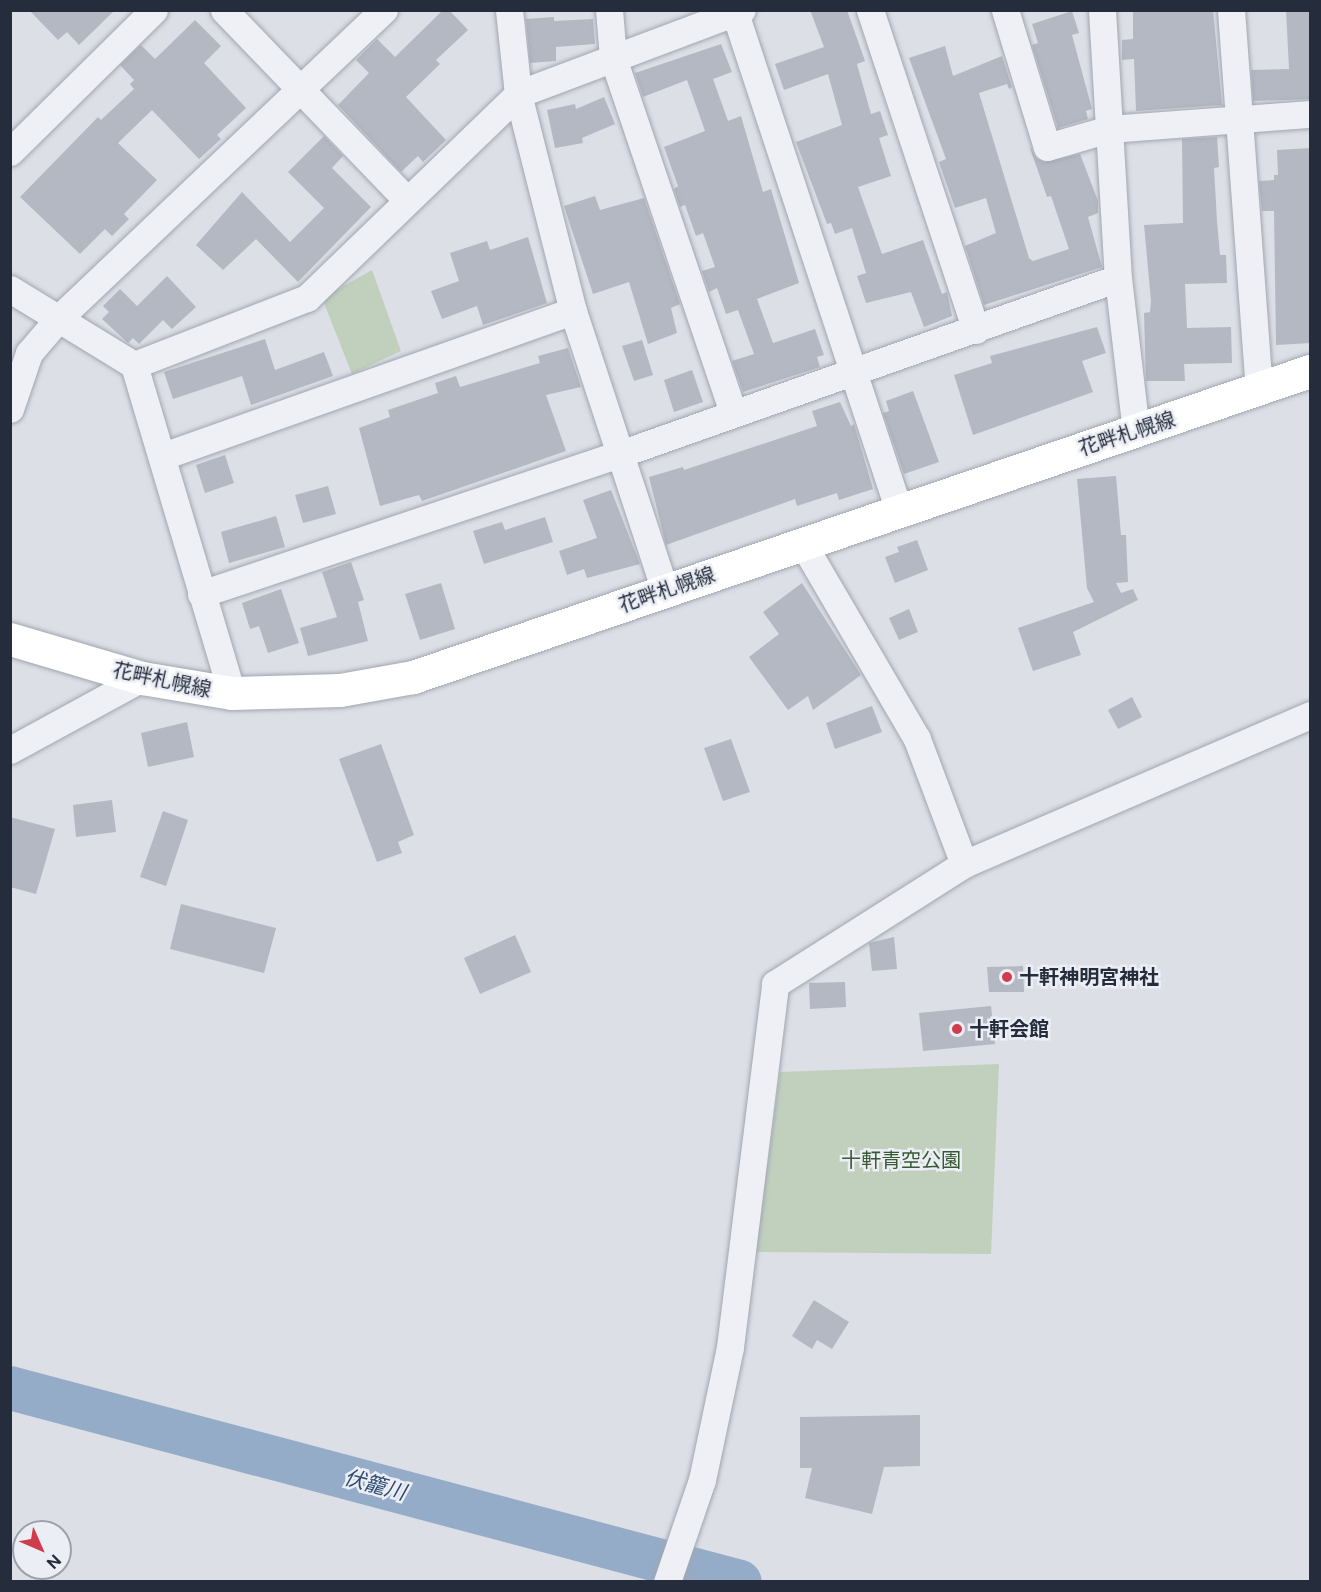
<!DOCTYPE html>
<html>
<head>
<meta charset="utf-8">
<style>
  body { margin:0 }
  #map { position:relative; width:1321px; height:1592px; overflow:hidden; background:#dcdfe6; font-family:"Public Sans","Noto Sans JP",sans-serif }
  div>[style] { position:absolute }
  .green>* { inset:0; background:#c1d0bd }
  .river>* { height:44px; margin:-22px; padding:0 22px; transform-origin:22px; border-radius:22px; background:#95acc8 }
  .building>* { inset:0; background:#b3b8c3 }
  .roads { filter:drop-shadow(0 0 2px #a1a6b0) drop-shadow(0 0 2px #a1a6b0) }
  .minor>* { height:27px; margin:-13.5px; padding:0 13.5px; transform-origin:13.5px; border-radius:13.5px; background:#eef0f5 }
  .major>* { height:33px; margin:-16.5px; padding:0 16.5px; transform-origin:16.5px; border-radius:16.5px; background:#fff }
  .dots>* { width:16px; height:16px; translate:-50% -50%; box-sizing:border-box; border:3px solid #ebeef4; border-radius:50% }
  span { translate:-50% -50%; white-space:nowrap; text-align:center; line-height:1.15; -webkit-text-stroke:5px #ebeef4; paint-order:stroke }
  .street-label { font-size:20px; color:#252d3d }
  .poi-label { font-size:20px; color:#252d3d; font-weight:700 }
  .left { translate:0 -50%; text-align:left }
  .park-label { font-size:20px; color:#385932 }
  .water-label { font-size:21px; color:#2f4a71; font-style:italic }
  .frame { position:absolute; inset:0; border:12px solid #252d3d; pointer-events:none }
  .north { position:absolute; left:12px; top:1520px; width:60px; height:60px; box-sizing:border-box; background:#ebeef4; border:2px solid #9ca1ab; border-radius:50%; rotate:135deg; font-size:16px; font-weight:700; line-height:24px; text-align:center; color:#252d3d }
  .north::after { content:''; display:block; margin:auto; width:21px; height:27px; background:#d03c4d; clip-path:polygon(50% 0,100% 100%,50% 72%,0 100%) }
</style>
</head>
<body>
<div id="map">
  <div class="green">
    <i style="clip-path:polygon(372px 270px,401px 351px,352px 374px,322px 298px)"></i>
    <i style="clip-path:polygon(999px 1064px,991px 1254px,756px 1252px,780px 1072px)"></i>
  </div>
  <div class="river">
    <i style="left:10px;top:1388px;width:755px;rotate:14.88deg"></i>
  </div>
  <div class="building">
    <i style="clip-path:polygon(29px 10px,115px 10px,79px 45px,67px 32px,58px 40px)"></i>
    <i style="clip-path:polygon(443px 10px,449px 10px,468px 30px,436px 60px,440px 64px,406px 97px,446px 140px,423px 162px,418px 156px,401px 172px,338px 105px,369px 73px,356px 60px,377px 39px,395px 57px)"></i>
    <i style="clip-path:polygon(810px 10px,847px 10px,865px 61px,857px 64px,871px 114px,880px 111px,888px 135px,879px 138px,891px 176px,858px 187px,882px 254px,923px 240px,942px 294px,947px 292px,952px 316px,924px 327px,911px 292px,866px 303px,857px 276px,866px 273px,852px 228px,835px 234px,831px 223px,827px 224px,796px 142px,842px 125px,828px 74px,784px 90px,775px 64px,824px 47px)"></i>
    <i style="clip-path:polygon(1133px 10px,1213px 10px,1222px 105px,1136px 111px,1134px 59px,1122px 60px,1122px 40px,1133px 39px)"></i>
    <i style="clip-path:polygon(1286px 10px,1311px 10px,1311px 99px,1253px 101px,1251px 70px,1289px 69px)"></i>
    <i style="clip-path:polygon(1072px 11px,1079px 33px,1072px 35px,1092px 109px,1086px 111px,1088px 119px,1058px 128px,1032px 45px,1038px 43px,1032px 24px)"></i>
    <i style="clip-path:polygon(554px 17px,554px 21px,593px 19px,595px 44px,556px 47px,556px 61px,530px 63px,526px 19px)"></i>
    <i style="clip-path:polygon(195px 20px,221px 46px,204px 63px,246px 108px,217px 135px,221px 139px,199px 159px,152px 110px,118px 143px,157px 180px,124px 214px,129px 219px,112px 236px,105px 229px,80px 254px,20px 197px,98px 117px,101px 120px,134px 89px,130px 84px,134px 80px,120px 65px,141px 45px,155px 59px)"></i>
    <i style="clip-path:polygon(721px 44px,732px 72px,713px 79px,728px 121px,741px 116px,763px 192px,771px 189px,799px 283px,757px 299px,773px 343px,815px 329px,824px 355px,817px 357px,820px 367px,743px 392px,732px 361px,754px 354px,738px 310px,726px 314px,717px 288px,709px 292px,702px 271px,715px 267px,703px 233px,696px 236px,685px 205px,680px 207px,674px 189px,678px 186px,664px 147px,705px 131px,687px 80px,643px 97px,635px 73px)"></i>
    <i style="clip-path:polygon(945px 46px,953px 76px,1002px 56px,1012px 87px,1009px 89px,1007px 84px,979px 93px,1029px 258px,1033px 261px,1069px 249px,1051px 196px,1047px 197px,1030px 148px,1031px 148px,1036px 158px,1044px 162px,1080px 154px,1098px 201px,1098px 213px,1088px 217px,1102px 267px,984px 305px,965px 246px,996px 233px,986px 198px,955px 208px,939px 162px,946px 159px,909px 58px)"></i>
    <i style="clip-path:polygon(604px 97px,615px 124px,582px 138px,583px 143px,555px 148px,547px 110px,575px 104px,576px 109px)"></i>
    <i style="clip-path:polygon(324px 136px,343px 156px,332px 168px,371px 207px,298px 282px,256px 239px,223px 270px,196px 245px,242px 192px,290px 242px,324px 208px,288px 172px)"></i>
    <i style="clip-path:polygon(1217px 137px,1219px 167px,1214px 168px,1217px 221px,1220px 255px,1226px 255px,1227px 283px,1185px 284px,1187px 328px,1231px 327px,1232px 363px,1184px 364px,1185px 381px,1146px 381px,1144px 313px,1150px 312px,1151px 301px,1144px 225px,1183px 223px,1182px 139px)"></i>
    <i style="clip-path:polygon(1311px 148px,1311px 343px,1276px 345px,1274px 211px,1262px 211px,1259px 181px,1274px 180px,1274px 175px,1278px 175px,1277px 150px)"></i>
    <i style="clip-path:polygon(595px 196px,600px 210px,644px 198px,680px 304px,671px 308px,677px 333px,648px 344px,629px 282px,593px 294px,564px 206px)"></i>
    <i style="clip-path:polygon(528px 237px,547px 303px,483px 325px,477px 306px,442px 319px,431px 291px,459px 281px,450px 253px,487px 241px,490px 250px)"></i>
    <i style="clip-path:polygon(167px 276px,196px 307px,172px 329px,163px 320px,139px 344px,133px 338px,128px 343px,102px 319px,109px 312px,103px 306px,120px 289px,137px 306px)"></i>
    <i style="clip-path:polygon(1097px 327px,1106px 353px,1082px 361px,1093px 392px,973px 435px,954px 375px,992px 363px,990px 356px)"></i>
    <i style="clip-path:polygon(265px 339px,275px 370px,324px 352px,333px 376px,251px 405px,242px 376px,173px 399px,164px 372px)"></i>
    <i style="clip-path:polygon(642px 340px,653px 375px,634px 381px,622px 346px)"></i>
    <i style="clip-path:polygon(568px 348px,581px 387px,546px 395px,566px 451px,422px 501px,419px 495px,380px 506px,359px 428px,390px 417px,388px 410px,438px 393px,435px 383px,456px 376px,460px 387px,540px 363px,538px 356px)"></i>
    <i style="clip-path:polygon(692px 370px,703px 402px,674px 412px,664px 380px)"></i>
    <i style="clip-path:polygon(913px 391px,939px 462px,904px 474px,883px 413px,889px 411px,886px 401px)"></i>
    <i style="clip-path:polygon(840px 402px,851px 426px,854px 424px,873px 489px,839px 500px,837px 493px,797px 506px,795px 499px,666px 545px,649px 477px,683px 467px,684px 470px,817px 426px,812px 411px)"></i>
    <i style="clip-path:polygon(225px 455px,234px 483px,205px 493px,196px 465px)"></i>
    <i style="clip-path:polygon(1116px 476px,1121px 535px,1126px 535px,1128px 582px,1116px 583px,1121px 593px,1133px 589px,1138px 600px,1073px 632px,1081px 655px,1033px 671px,1018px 628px,1094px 602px,1087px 588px,1077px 479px)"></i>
    <i style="clip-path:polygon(328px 486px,336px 514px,303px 523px,295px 495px)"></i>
    <i style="clip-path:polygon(611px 490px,640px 564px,587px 578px,584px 569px,567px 575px,559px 551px,597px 538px,583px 500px)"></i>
    <i style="clip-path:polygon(276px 516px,285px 547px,229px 563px,221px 532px)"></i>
    <i style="clip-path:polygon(545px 517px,553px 542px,484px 564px,473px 531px,502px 522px,505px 530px)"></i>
    <i style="clip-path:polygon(917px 540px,928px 570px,895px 583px,885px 557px,899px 552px,897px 547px)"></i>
    <i style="clip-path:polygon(351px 562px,364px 600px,358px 602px,368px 641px,308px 656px,300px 628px,337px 617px,322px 572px)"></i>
    <i style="clip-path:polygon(441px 583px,455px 629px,420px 640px,405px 594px)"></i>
    <i style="clip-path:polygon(802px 583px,861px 675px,813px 710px,808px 696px,788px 710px,749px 657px,779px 634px,763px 612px)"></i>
    <i style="clip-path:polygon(281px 589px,299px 643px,268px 653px,259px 626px,250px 629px,242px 603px)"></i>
    <i style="clip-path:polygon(909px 609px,918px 632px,899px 640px,889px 618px)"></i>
    <i style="clip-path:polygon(1132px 697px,1142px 717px,1118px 729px,1108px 710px)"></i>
    <i style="clip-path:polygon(872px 706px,882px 732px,835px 749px,826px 723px)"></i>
    <i style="clip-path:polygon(187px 722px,194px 757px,148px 767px,141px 733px)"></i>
    <i style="clip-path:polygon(731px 739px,750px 792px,723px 801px,704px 748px)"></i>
    <i style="clip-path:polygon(381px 744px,414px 835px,398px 842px,402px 853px,377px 862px,339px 759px)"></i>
    <i style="clip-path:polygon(112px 800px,116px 832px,76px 837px,73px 805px)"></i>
    <i style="clip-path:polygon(163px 811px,188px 820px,166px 886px,140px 877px)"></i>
    <i style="clip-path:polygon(10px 817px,55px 829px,36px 894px,10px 887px)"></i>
    <i style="clip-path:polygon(181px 904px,276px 928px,264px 973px,170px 949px)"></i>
    <i style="clip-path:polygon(515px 935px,531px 972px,480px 994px,464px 958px)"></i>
    <i style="clip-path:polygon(894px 937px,897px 969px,872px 971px,869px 943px)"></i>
    <i style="clip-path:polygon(1023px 966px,1024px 992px,989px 992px,987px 967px)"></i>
    <i style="clip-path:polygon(845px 982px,846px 1007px,810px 1009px,809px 983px)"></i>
    <i style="clip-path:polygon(991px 1006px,995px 1044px,923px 1051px,919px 1013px)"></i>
    <i style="clip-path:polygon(814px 1300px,849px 1322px,832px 1349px,817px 1340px,812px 1349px,792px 1336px)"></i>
    <i style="clip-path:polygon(920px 1415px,920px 1466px,884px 1467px,872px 1514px,805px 1498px,812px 1468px,800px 1468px,800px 1417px)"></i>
  </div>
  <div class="roads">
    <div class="minor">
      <i style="left:224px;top:10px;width:262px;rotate:46.1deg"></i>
      <i style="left:509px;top:10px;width:84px;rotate:83.9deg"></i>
      <i style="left:518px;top:94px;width:224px;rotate:75.8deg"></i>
      <i style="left:573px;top:311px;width:295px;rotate:71.8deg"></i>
      <i style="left:609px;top:10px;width:48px;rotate:85.2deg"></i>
      <i style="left:613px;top:58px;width:375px;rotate:71.3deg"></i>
      <i style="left:734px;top:10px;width:527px;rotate:71.77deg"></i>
      <i style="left:870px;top:10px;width:337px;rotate:71.7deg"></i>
      <i style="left:1005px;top:10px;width:143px;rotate:73deg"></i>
      <i style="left:1047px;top:147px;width:65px;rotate:-16.2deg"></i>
      <i style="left:1109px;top:129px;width:202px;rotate:-4.3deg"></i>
      <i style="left:1102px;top:10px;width:268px;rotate:86.6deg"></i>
      <i style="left:1118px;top:278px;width:155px;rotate:83.3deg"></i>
      <i style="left:1231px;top:10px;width:380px;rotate:85.8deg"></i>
      <i style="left:10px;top:152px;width:202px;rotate:-44.6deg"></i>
      <i style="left:10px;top:289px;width:145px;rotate:31.5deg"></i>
      <i style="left:134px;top:365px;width:342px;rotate:73.4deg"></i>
      <i style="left:134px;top:365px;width:186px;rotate:-21.2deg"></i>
      <i style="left:307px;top:298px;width:293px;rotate:-44deg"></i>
      <i style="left:518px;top:94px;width:239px;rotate:-20.6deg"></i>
      <i style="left:10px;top:409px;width:59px;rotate:-71.3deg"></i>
      <i style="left:29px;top:353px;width:46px;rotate:-49.4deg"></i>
      <i style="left:59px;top:318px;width:448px;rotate:-43.5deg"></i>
      <i style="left:163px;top:456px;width:435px;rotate:-19.5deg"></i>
      <i style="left:201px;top:594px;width:442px;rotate:-18.5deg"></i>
      <i style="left:620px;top:454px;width:528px;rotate:-19.46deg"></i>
      <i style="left:10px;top:750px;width:150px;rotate:-28.6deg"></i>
      <i style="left:964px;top:864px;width:377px;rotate:-23.3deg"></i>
      <i style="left:667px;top:1582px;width:108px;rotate:-71.1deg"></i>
      <i style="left:702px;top:1480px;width:136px;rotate:-78.1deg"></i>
      <i style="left:730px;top:1347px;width:366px;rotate:-82.9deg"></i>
      <i style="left:775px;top:984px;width:224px;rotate:-32.4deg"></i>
      <i style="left:964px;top:864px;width:134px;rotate:-110.6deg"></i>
      <i style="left:917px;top:739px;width:226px;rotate:-120.3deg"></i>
    </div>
    <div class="major">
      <i style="left:10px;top:639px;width:138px;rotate:16.5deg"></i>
      <i style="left:142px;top:678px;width:91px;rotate:9.5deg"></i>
      <i style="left:232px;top:693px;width:108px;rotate:-1.6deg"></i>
      <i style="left:340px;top:690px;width:74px;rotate:-10.1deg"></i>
      <i style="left:413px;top:677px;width:948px;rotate:-18.84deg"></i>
    </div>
  </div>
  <div class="dots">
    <i style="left:1007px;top:977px;background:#d03c4d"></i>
    <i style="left:957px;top:1029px;background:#d03c4d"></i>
  </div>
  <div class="street-label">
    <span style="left:1127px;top:434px;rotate:-18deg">花畔札幌線</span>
    <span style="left:667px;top:590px;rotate:-19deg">花畔札幌線</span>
    <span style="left:162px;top:680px;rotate:12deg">花畔札幌線</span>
  </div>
  <div class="poi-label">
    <span class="left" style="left:1019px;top:977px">十軒神明宮神社</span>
    <span class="left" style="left:969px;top:1029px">十軒会館</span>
  </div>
  <div class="park-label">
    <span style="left:901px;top:1160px">十軒青空公園</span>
  </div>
  <div class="water-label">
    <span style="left:375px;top:1485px;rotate:15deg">伏籠川</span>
  </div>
  <div class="frame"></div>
  <div class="north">N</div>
</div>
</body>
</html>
